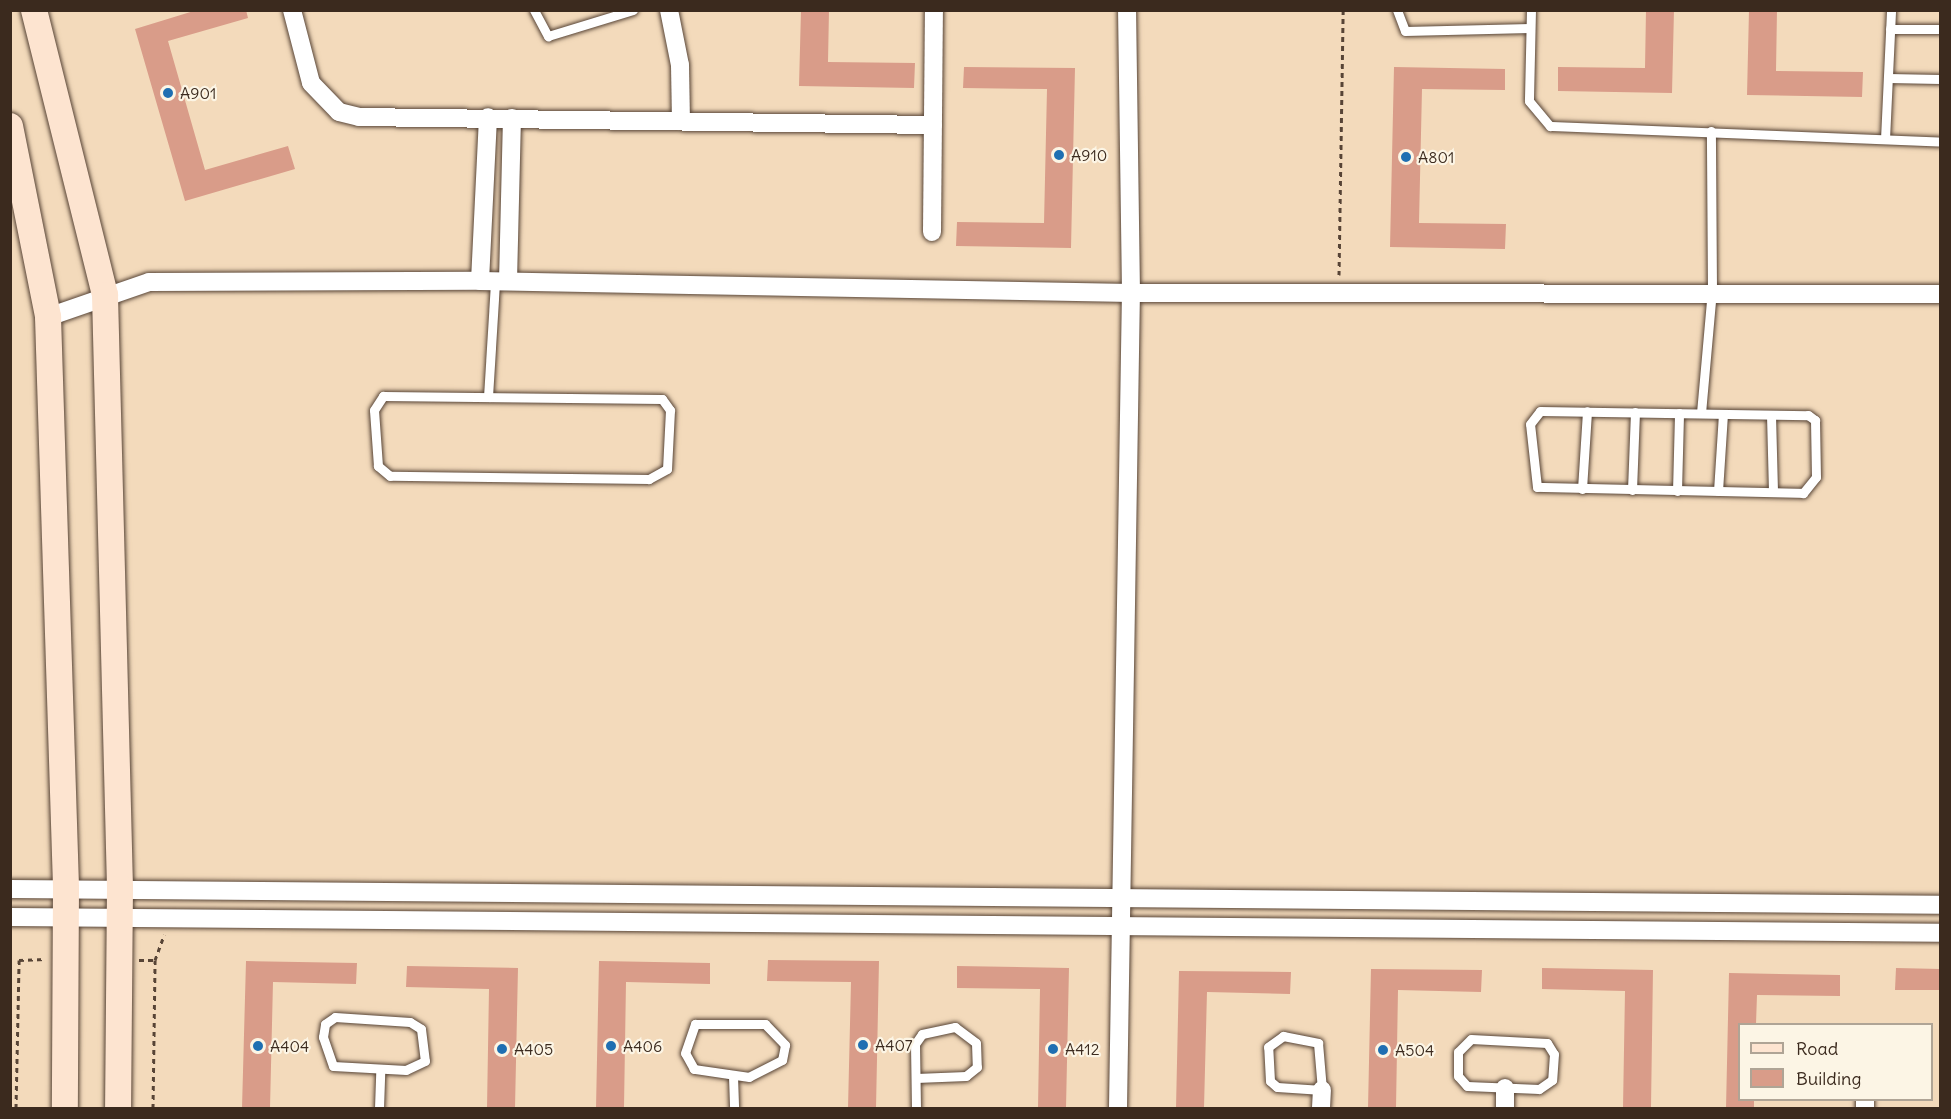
<!DOCTYPE html>
<html>
<head>
<meta charset="utf-8">
<style>
  body { margin:0 }
  #map { position:relative; width:1951px; height:1119px; overflow:hidden; background:#f3dabb; font-family:Delius,sans-serif }
  div>[style] { position:absolute }
  .building>* { inset:0; background:#d99c89 }
  .path>* { height:3px; margin-top:-1.5px; transform-origin:0; background:repeating-linear-gradient(90deg,#574436 0 4.5px,transparent 0 9px) }
  .roads { filter:drop-shadow(0 0 2px #574436) drop-shadow(0 0 2px #574436) }
  .lane>* { height:9px; margin:-4.5px; padding:0 4.5px; transform-origin:4.5px; border-radius:4.5px; background:#fff }
  .street>* { height:18px; margin:-9px; padding:0 9px; transform-origin:9px; border-radius:9px; background:#fff }
  .secondary>* { height:26px; margin:-13px; padding:0 13px; transform-origin:13px; border-radius:13px; background:#fde4d0 }
  .dots>* { width:16px; height:16px; translate:-50% -50%; box-sizing:border-box; border:3px solid #fcf5e5; border-radius:50% }
  span { translate:-50% -50%; white-space:nowrap; text-align:center; line-height:1.15; -webkit-text-stroke:4.5px #fcf5e5; paint-order:stroke }
  .poi-label { font-size:16px; color:#3b2a1e }
  .left { translate:0 -50%; text-align:left }
  .frame { position:absolute; inset:0; border:12px solid #3b2a1e; pointer-events:none }
  .legend { position:absolute; left:1738px; top:1023px; width:195px; height:78px; box-sizing:border-box; background:#fcf5e5; border:2px solid #afa495; margin:0; padding:8px 10px; list-style:none; font-size:18px; color:#3b2a1e }
  .legend li { display:flex; align-items:center; gap:12px; height:30px }
  .legend b { width:30px; border:2px solid #afa495 }
</style>
</head>
<body>
<div id="map">
  <div class="building">
    <i style="clip-path:polygon(197px 10px,246px 10px,248px 18px,168px 41px,205px 170px,288px 146px,295px 169px,185px 201px,135px 29px)"></i>
    <i style="clip-path:polygon(801px 10px,829px 10px,828px 62px,915px 63px,914px 88px,799px 86px)"></i>
    <i style="clip-path:polygon(1646px 10px,1674px 10px,1672px 93px,1558px 91px,1558px 67px,1645px 68px)"></i>
    <i style="clip-path:polygon(1749px 10px,1777px 10px,1776px 71px,1863px 72px,1862px 97px,1747px 95px)"></i>
    <i style="clip-path:polygon(964px 67px,1075px 68px,1071px 248px,956px 246px,957px 222px,1044px 223px,1047px 89px,963px 88px)"></i>
    <i style="clip-path:polygon(1394px 67px,1505px 69px,1505px 90px,1422px 89px,1419px 223px,1506px 224px,1505px 249px,1390px 247px)"></i>
    <i style="clip-path:polygon(768px 960px,879px 961px,876px 1108px,848px 1108px,851px 982px,767px 981px)"></i>
    <i style="clip-path:polygon(246px 961px,357px 963px,356px 984px,273px 982px,270px 1108px,242px 1108px)"></i>
    <i style="clip-path:polygon(599px 961px,710px 963px,710px 984px,626px 982px,624px 1108px,596px 1108px)"></i>
    <i style="clip-path:polygon(407px 966px,518px 968px,515px 1108px,487px 1108px,489px 989px,406px 987px)"></i>
    <i style="clip-path:polygon(957px 966px,1069px 968px,1066px 1108px,1038px 1108px,1040px 989px,957px 988px)"></i>
    <i style="clip-path:polygon(1542px 968px,1653px 970px,1651px 1108px,1623px 1108px,1625px 991px,1542px 989px)"></i>
    <i style="clip-path:polygon(1896px 968px,1940px 969px,1940px 990px,1895px 990px)"></i>
    <i style="clip-path:polygon(1371px 969px,1482px 970px,1481px 992px,1398px 990px,1396px 1108px,1368px 1108px)"></i>
    <i style="clip-path:polygon(1179px 971px,1291px 972px,1290px 994px,1207px 992px,1204px 1108px,1176px 1108px)"></i>
    <i style="clip-path:polygon(1729px 973px,1840px 975px,1840px 996px,1757px 995px,1756px 1024px,1740px 1024px,1740px 1100px,1754px 1100px,1754px 1108px,1726px 1108px)"></i>
  </div>
  <div class="path">
    <i style="left:1339px;top:275px;width:265px;rotate:-89.1deg"></i>
    <i style="left:139px;top:960px;width:16px"></i>
    <i style="left:16px;top:1108px;width:148px;rotate:-88.8deg"></i>
    <i style="left:19px;top:960px;width:27px;rotate:-2deg"></i>
    <i style="left:153px;top:1108px;width:148px;rotate:-89.2deg"></i>
    <i style="left:155px;top:960px;width:27px;rotate:-70deg"></i>
  </div>
  <div class="roads">
    <div class="lane">
      <i style="left:534px;top:10px;width:30px;rotate:62deg"></i>
      <i style="left:548px;top:36px;width:89px;rotate:-17deg"></i>
      <i style="left:1397px;top:10px;width:22px;rotate:69deg"></i>
      <i style="left:1405px;top:31px;width:125px;rotate:-1.4deg"></i>
      <i style="left:1531px;top:10px;width:91px;rotate:91.3deg"></i>
      <i style="left:1529px;top:101px;width:33px;rotate:50deg"></i>
      <i style="left:1550px;top:126px;width:390px;rotate:2.3deg"></i>
      <i style="left:1890px;top:29px;width:50px"></i>
      <i style="left:1888px;top:78px;width:52px;rotate:1.1deg"></i>
      <i style="left:1885px;top:139px;width:129px;rotate:-87.3deg"></i>
      <i style="left:383px;top:396px;width:279px;rotate:0.6deg"></i>
      <i style="left:662px;top:399px;width:14px;rotate:54deg"></i>
      <i style="left:670px;top:410px;width:59px;rotate:92.9deg"></i>
      <i style="left:667px;top:469px;width:21px;rotate:151deg"></i>
      <i style="left:649px;top:479px;width:259px;rotate:-179.3deg"></i>
      <i style="left:390px;top:476px;width:16px;rotate:-140deg"></i>
      <i style="left:378px;top:466px;width:56px;rotate:-94.1deg"></i>
      <i style="left:374px;top:410px;width:17px;rotate:-57deg"></i>
      <i style="left:488px;top:397px;width:116px;rotate:-86.5deg"></i>
      <i style="left:1540px;top:411px;width:268px;rotate:0.9deg"></i>
      <i style="left:1808px;top:415px;width:9px;rotate:36deg"></i>
      <i style="left:1815px;top:420px;width:57px;rotate:89deg"></i>
      <i style="left:1816px;top:477px;width:21px;rotate:129deg"></i>
      <i style="left:1803px;top:493px;width:266px;rotate:-178.7deg"></i>
      <i style="left:1537px;top:487px;width:63px;rotate:-96.3deg"></i>
      <i style="left:1530px;top:424px;width:16px;rotate:-52deg"></i>
      <i style="left:1701px;top:413px;width:123px;rotate:-84.9deg"></i>
      <i style="left:1712px;top:290px;width:159px;rotate:-90.4deg"></i>
      <i style="left:1771px;top:415px;width:77px;rotate:88.5deg"></i>
      <i style="left:1582px;top:489px;width:78px;rotate:-86.3deg"></i>
      <i style="left:1632px;top:490px;width:78px;rotate:-87.8deg"></i>
      <i style="left:1677px;top:491px;width:78px;rotate:-88.5deg"></i>
      <i style="left:1718px;top:491px;width:77px;rotate:-86.3deg"></i>
      <i style="left:335px;top:1017px;width:75px;rotate:3.8deg"></i>
      <i style="left:410px;top:1022px;width:13px;rotate:32deg"></i>
      <i style="left:421px;top:1029px;width:32px;rotate:83deg"></i>
      <i style="left:425px;top:1061px;width:21px;rotate:155deg"></i>
      <i style="left:406px;top:1070px;width:73px;rotate:-176.9deg"></i>
      <i style="left:333px;top:1066px;width:31px;rotate:-109deg"></i>
      <i style="left:323px;top:1037px;width:13px;rotate:-81deg"></i>
      <i style="left:325px;top:1024px;width:12px;rotate:-35deg"></i>
      <i style="left:695px;top:1024px;width:70px"></i>
      <i style="left:765px;top:1024px;width:29px;rotate:46deg"></i>
      <i style="left:785px;top:1045px;width:15px;rotate:101deg"></i>
      <i style="left:782px;top:1060px;width:37px;rotate:153deg"></i>
      <i style="left:749px;top:1077px;width:56px;rotate:-171.7deg"></i>
      <i style="left:694px;top:1069px;width:18px;rotate:-119deg"></i>
      <i style="left:685px;top:1053px;width:31px;rotate:-71deg"></i>
      <i style="left:1283px;top:1036px;width:36px;rotate:11deg"></i>
      <i style="left:1318px;top:1043px;width:47px;rotate:85.1deg"></i>
      <i style="left:1322px;top:1090px;width:45px;rotate:-176.2deg"></i>
      <i style="left:1277px;top:1087px;width:9px;rotate:-139deg"></i>
      <i style="left:1270px;top:1081px;width:34px;rotate:-93deg"></i>
      <i style="left:1268px;top:1047px;width:19px;rotate:-36deg"></i>
      <i style="left:1471px;top:1039px;width:76px;rotate:3deg"></i>
      <i style="left:1547px;top:1043px;width:13px;rotate:58deg"></i>
      <i style="left:1554px;top:1054px;width:26px;rotate:94deg"></i>
      <i style="left:1552px;top:1080px;width:16px;rotate:145deg"></i>
      <i style="left:1539px;top:1089px;width:72px;rotate:-177.6deg"></i>
      <i style="left:1467px;top:1086px;width:13px;rotate:-132deg"></i>
      <i style="left:1458px;top:1076px;width:24px;rotate:-90deg"></i>
      <i style="left:1458px;top:1052px;width:18px;rotate:-45deg"></i>
      <i style="left:733px;top:1076px;width:32px;rotate:88deg"></i>
      <i style="left:379px;top:1108px;width:38px;rotate:-88deg"></i>
      <i style="left:916px;top:1108px;width:64px;rotate:-90.9deg"></i>
      <i style="left:915px;top:1044px;width:12px;rotate:-55deg"></i>
      <i style="left:922px;top:1034px;width:34px;rotate:-12deg"></i>
      <i style="left:955px;top:1027px;width:26px;rotate:37deg"></i>
      <i style="left:976px;top:1043px;width:24px;rotate:88deg"></i>
      <i style="left:977px;top:1067px;width:14px;rotate:141deg"></i>
      <i style="left:966px;top:1076px;width:50px;rotate:177.7deg"></i>
    </div>
    <div class="street">
      <i style="left:292px;top:10px;width:75px;rotate:75.4deg"></i>
      <i style="left:311px;top:83px;width:40px;rotate:46deg"></i>
      <i style="left:339px;top:112px;width:21px;rotate:14deg"></i>
      <i style="left:359px;top:117px;width:574px;rotate:0.8deg"></i>
      <i style="left:669px;top:10px;width:56px;rotate:78.7deg"></i>
      <i style="left:680px;top:65px;width:56px;rotate:89deg"></i>
      <i style="left:932px;top:232px;width:222px;rotate:-89.5deg"></i>
      <i style="left:480px;top:281px;width:164px;rotate:-87.2deg"></i>
      <i style="left:508px;top:281px;width:163px;rotate:-88.6deg"></i>
      <i style="left:48px;top:317px;width:107px;rotate:-19.1deg"></i>
      <i style="left:149px;top:282px;width:331px;rotate:-0.2deg"></i>
      <i style="left:480px;top:281px;width:651px;rotate:1.06deg"></i>
      <i style="left:1131px;top:293px;width:809px;rotate:0.07deg"></i>
      <i style="left:10px;top:889px;width:1930px;rotate:0.47deg"></i>
      <i style="left:10px;top:917px;width:1930px;rotate:0.47deg"></i>
      <i style="left:1118px;top:1108px;width:815px;rotate:-89.09deg"></i>
      <i style="left:1131px;top:293px;width:283px;rotate:-90.8deg"></i>
      <i style="left:1321px;top:1108px;width:18px;rotate:-87deg"></i>
      <i style="left:1505px;top:1108px;width:20px;rotate:-90deg"></i>
      <i style="left:1865px;top:1108px;width:8px;rotate:-90deg"></i>
    </div>
    <div class="secondary">
      <i style="left:34px;top:10px;width:294px;rotate:76deg"></i>
      <i style="left:105px;top:295px;width:592px;rotate:88.55deg"></i>
      <i style="left:120px;top:887px;width:221px;rotate:90.5deg"></i>
      <i style="left:10px;top:126px;width:195px;rotate:78.7deg"></i>
      <i style="left:48px;top:317px;width:571px;rotate:88.19deg"></i>
      <i style="left:66px;top:888px;width:220px;rotate:90.3deg"></i>
    </div>
  </div>
  <div class="dots">
    <i style="left:168px;top:93px;background:#1f6fb2"></i>
    <i style="left:1059px;top:155px;background:#1f6fb2"></i>
    <i style="left:1406px;top:157px;background:#1f6fb2"></i>
    <i style="left:863px;top:1045px;background:#1f6fb2"></i>
    <i style="left:258px;top:1046px;background:#1f6fb2"></i>
    <i style="left:611px;top:1046px;background:#1f6fb2"></i>
    <i style="left:502px;top:1049px;background:#1f6fb2"></i>
    <i style="left:1053px;top:1049px;background:#1f6fb2"></i>
    <i style="left:1383px;top:1050px;background:#1f6fb2"></i>
  </div>
  <div class="poi-label">
    <span class="left" style="left:180px;top:93px">A901</span>
    <span class="left" style="left:1071px;top:155px">A910</span>
    <span class="left" style="left:1418px;top:157px">A801</span>
    <span class="left" style="left:875px;top:1045px">A407</span>
    <span class="left" style="left:270px;top:1046px">A404</span>
    <span class="left" style="left:623px;top:1046px">A406</span>
    <span class="left" style="left:514px;top:1049px">A405</span>
    <span class="left" style="left:1065px;top:1049px">A412</span>
    <span class="left" style="left:1395px;top:1050px">A504</span>
  </div>
  <div class="frame"></div>
  <ul class="legend">
  <li><b style="height:8px;background:#fde4d0"></b>Road</li>
  <li><b style="height:16px;background:#d99c89"></b>Building</li>
  </ul>
</div>
</body>
</html>
